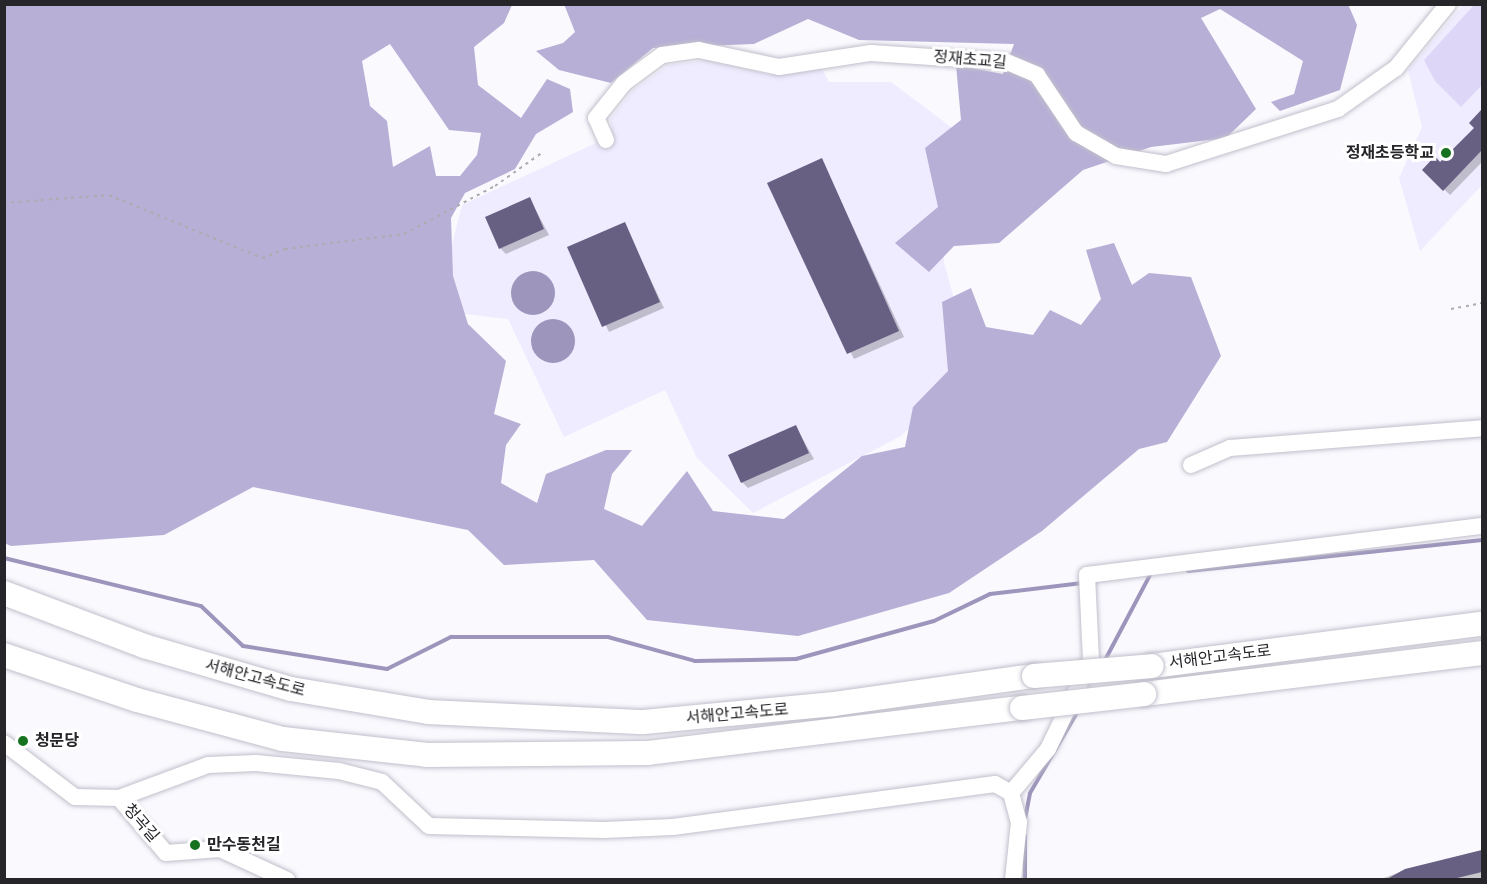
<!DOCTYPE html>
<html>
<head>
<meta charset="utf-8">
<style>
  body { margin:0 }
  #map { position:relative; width:1487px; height:884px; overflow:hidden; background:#faf9fe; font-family:Signika,"Noto Sans KR",sans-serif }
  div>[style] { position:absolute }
  .built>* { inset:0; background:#efecff }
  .green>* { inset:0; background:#ddd6f7 }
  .forest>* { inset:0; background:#b7afd6 }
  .water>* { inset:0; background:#9d95bb }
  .round { border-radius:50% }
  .shadow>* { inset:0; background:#0003 }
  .stream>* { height:4px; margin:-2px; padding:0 2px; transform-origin:2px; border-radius:2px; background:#9d95bb }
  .building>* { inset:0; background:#676083 }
  .path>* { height:2px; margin-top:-1px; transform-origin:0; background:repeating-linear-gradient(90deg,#acabaf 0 3px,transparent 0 7.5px) }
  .roads { filter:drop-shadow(0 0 2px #c1bfcb) drop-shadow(0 0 2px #c1bfcb) }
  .minor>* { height:16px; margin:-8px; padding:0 8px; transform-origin:8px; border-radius:8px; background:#fff }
  .highway>* { height:24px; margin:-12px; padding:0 12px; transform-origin:12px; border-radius:12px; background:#fff }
  .bridges { filter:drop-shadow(0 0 2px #c1bfcb) drop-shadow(0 0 2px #c1bfcb) }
  .highway-bridge>* { height:24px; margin:-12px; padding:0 12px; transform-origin:12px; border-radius:12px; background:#fff }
  .dots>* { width:16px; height:16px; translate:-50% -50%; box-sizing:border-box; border:3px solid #fff; border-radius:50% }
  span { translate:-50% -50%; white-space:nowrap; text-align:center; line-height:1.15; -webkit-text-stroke:6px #fff; paint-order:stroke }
  .street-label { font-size:16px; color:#262529 }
  .poi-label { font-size:16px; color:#262529; font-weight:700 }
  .right { translate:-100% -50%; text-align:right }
  .left { translate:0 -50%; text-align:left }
  .frame { position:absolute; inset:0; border:6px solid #262529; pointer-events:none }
</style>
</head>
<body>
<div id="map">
  <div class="built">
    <i style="clip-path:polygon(1463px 5px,1482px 5px,1482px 185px,1420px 251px,1399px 178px,1422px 127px,1408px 70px)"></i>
    <i style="clip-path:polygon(707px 60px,771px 75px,821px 67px,829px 82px,891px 82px,963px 136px,944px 227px,944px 262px,958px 314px,947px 391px,901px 436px,753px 513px,697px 458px,665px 390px,564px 437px,508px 319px,464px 314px,447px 264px,462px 205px,613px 135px,610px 119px,633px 90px,668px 65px)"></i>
  </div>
  <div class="green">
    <i style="clip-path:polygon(1474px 5px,1482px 5px,1482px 85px,1461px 107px,1435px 81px,1424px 60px)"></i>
  </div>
  <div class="forest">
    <i style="clip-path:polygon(564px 4px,1348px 4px,1357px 25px,1340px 90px,1280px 111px,1271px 102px,1294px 94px,1303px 61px,1220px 9px,1201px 18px,1256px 109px,1226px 138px,1151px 147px,1083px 170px,999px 243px,954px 246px,929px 272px,895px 243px,938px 207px,925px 148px,961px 120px,956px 65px,1003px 74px,1014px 44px,859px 40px,808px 19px,754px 44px,653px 48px,611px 83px,559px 70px,536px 51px,563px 43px,575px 32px)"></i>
    <i style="clip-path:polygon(evenodd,4px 5px,512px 5px,504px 23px,474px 47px,478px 85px,521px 118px,547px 79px,570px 89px,573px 112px,536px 134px,515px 169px,465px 193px,451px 218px,453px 276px,468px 324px,506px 361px,494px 414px,521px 424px,506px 445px,501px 483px,537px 503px,546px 474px,606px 450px,632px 450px,612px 474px,604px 509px,642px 526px,687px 471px,713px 511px,784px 519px,862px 456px,905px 447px,913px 407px,948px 371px,942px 302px,971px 288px,986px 327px,1033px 335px,1050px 310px,1081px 325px,1101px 299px,1086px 250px,1114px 243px,1132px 285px,1149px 273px,1191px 277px,1221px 356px,1167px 442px,1139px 449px,1042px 531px,949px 593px,798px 636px,647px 620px,594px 560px,504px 565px,468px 530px,253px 487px,164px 535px,11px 546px,4px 543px,4px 5px,390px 44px,449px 130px,481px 133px,477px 155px,460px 176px,436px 176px,430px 146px,393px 167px,387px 121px,370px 106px,362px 61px,390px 44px)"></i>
  </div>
  <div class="water">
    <i class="round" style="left:511px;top:271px;width:44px;height:44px"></i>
    <i class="round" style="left:531px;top:319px;width:44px;height:44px"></i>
  </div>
  <div class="shadow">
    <i style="clip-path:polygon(1482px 111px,1482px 162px,1450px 195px,1424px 170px,1440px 164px,1476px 128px,1471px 123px)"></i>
    <i style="clip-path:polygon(822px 160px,904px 337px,854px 359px,769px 183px)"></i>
    <i style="clip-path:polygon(530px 199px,549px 235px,506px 254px,500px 248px)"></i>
    <i style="clip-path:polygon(624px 223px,664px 308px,609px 332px,569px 248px)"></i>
    <i style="clip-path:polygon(796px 427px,814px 459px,748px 488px,742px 482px)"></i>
    <i style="clip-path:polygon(1482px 850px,1482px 879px,1379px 880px,1405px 870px)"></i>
  </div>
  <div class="stream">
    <i style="left:4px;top:558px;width:203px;rotate:13.7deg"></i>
    <i style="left:201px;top:606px;width:58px;rotate:43.6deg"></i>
    <i style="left:243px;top:646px;width:146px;rotate:9.1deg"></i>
    <i style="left:387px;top:669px;width:72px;rotate:-26.6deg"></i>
    <i style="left:451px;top:637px;width:157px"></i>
    <i style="left:608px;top:637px;width:90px;rotate:15.4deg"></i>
    <i style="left:695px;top:661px;width:101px;rotate:-1.1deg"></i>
    <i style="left:796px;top:659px;width:143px;rotate:-15.4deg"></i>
    <i style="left:934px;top:621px;width:62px;rotate:-25.7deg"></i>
    <i style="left:990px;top:594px;width:93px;rotate:-6.8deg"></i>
    <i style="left:1188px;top:571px;width:296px;rotate:-6deg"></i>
    <i style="left:1104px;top:662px;width:98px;rotate:-62.1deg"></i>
    <i style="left:1025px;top:819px;width:26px;rotate:-79deg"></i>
    <i style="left:1030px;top:793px;width:95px;rotate:-59.7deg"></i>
    <i style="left:1025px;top:880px;width:44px;rotate:-90deg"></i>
  </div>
  <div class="building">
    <i style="clip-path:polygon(1482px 109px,1482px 150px,1443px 191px,1422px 170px,1435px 156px,1440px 162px,1474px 128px,1469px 123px)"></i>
    <i style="clip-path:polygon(822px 158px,899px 331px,847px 354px,767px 183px)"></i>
    <i style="clip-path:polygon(530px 197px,544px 229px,499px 249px,485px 217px)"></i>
    <i style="clip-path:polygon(625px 222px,660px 302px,602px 327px,567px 247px)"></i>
    <i style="clip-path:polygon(796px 425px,809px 453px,741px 483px,728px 455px)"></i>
    <i style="clip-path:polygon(1482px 850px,1482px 872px,1453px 879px,1387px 879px,1405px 869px)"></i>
  </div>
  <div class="path">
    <i style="left:4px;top:203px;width:105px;rotate:-4.4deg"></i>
    <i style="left:109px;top:195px;width:165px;rotate:22.4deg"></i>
    <i style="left:262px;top:258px;width:25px;rotate:-21deg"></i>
    <i style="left:285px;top:249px;width:120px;rotate:-7.2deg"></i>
    <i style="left:404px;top:234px;width:103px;rotate:-27.8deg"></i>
    <i style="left:495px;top:186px;width:59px;rotate:-35.3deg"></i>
    <i style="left:1451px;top:309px;width:32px;rotate:-11deg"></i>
  </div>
  <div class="roads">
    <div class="minor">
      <i style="left:606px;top:140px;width:24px;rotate:-114deg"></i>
      <i style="left:596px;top:118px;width:45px;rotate:-51.3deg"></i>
      <i style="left:624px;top:83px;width:47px;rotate:-36.4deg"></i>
      <i style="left:662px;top:55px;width:37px;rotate:-8deg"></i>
      <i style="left:699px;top:50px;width:82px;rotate:12deg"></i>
      <i style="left:779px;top:67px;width:93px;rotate:-8.7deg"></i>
      <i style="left:871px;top:53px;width:136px;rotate:3.8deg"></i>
      <i style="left:1007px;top:62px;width:33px;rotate:23deg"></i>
      <i style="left:1037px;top:75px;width:70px;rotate:56.1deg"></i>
      <i style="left:1076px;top:133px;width:46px;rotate:29.9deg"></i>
      <i style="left:1116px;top:156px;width:51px;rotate:9.1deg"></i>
      <i style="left:1166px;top:164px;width:181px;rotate:-17.7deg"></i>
      <i style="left:1338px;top:109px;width:71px;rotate:-35.3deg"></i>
      <i style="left:1396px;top:68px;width:82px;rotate:-50.9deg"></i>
      <i style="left:1191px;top:465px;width:43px;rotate:-23.6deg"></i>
      <i style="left:1230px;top:448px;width:253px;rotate:-4.5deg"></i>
      <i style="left:4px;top:743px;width:89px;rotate:37.3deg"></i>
      <i style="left:75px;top:797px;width:44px;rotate:1.3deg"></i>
      <i style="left:119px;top:798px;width:72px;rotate:49.5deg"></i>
      <i style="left:166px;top:853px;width:54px;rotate:-4.2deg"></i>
      <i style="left:220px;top:849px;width:74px;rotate:24.8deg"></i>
      <i style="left:1011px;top:793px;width:57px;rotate:-49.9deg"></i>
      <i style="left:1048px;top:749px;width:99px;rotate:-64.2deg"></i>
      <i style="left:1091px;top:660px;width:85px;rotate:-92.7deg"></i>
      <i style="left:1087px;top:575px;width:398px;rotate:-7.1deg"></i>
      <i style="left:119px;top:798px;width:95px;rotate:-20.3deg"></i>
      <i style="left:208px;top:765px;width:48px;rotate:-2.4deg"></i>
      <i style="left:256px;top:763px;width:83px;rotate:5.5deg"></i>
      <i style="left:339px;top:771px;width:44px;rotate:14.3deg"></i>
      <i style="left:382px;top:782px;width:64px;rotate:43.1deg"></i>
      <i style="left:429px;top:826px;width:175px;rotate:1.3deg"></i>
      <i style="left:604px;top:830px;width:69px;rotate:-2.5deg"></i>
      <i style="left:673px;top:827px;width:325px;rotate:-7.6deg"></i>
      <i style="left:995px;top:784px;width:18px;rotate:29deg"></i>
      <i style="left:1011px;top:793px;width:30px;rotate:75deg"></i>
      <i style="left:1019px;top:822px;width:58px;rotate:95.9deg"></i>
    </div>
    <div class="highway">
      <i style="left:4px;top:593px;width:150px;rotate:20.7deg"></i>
      <i style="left:144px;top:646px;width:153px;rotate:16.3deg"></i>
      <i style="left:291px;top:689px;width:139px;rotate:9.5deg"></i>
      <i style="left:428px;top:712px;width:216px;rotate:2.7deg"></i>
      <i style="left:644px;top:722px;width:191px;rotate:-5.4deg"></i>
      <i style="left:834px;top:704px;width:202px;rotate:-8deg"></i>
      <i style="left:4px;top:655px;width:140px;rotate:18.7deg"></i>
      <i style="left:137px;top:700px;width:151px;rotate:15deg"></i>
      <i style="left:283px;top:739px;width:145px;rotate:6.3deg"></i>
      <i style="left:427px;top:755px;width:221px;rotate:-0.5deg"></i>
      <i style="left:648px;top:753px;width:377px;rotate:-6.9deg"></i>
      <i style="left:1152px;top:666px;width:333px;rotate:-7.3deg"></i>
      <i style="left:1144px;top:694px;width:340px;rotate:-6.9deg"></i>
    </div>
  </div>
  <div class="bridges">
    <div class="highway-bridge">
      <i style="left:1034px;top:676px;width:118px;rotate:-4.8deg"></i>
      <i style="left:1022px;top:708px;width:123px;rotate:-6.5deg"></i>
    </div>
  </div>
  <div class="dots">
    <i style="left:1446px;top:153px;background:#177220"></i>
    <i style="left:23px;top:741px;background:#177220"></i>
    <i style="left:195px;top:845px;background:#177220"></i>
  </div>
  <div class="street-label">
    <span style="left:970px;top:60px;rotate:5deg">정재초교길</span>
    <span style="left:1220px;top:657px;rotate:-7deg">서해안고속도로</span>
    <span style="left:255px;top:678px;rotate:15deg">서해안고속도로</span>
    <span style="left:737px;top:714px;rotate:-5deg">서해안고속도로</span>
    <span style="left:141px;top:823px;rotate:49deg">청곡길</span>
  </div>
  <div class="poi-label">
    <span class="right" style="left:1434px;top:153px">정재초등학교</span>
    <span class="left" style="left:35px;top:741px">청문당</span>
    <span class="left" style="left:207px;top:845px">만수동천길</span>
  </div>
  <div class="frame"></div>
</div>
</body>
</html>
